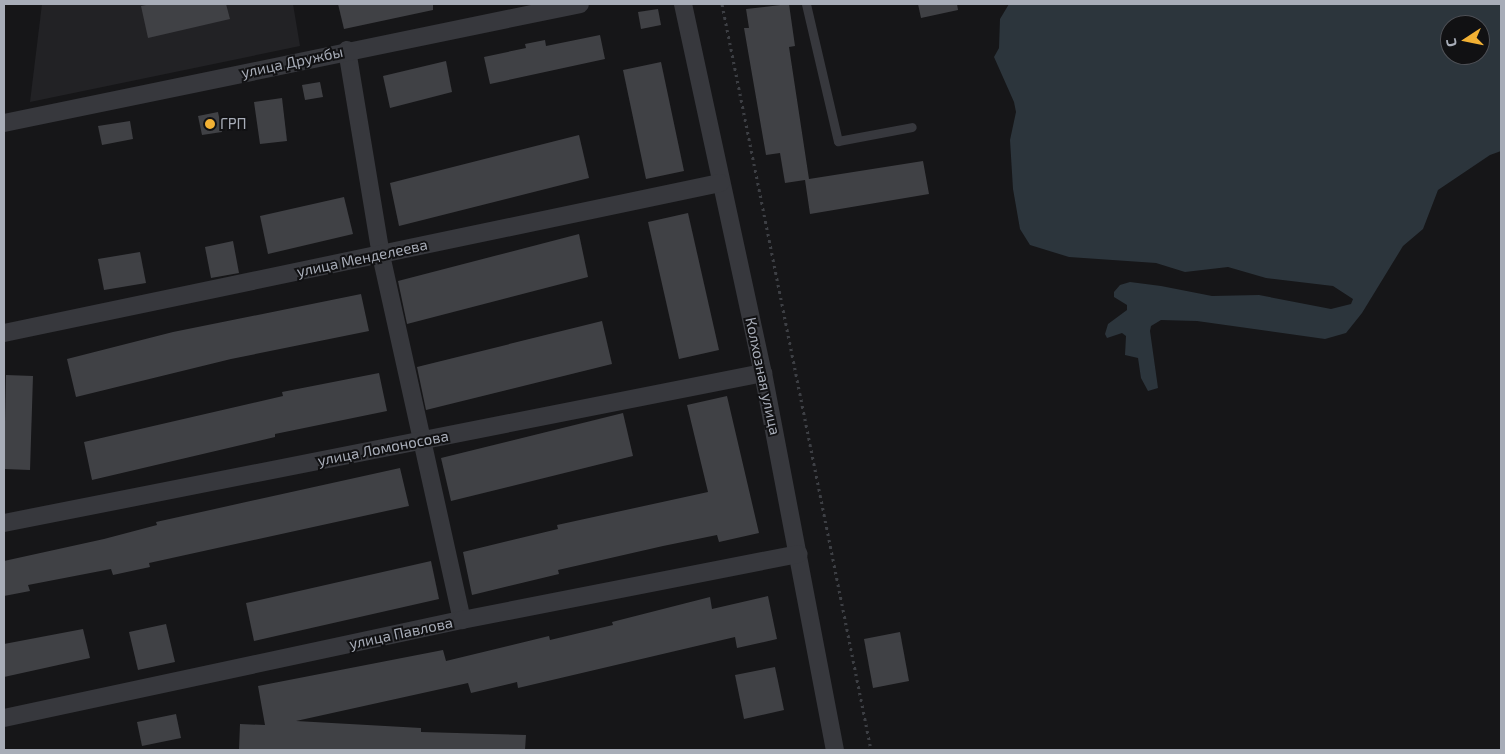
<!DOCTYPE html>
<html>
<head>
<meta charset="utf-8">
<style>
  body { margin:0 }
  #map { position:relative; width:1505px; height:754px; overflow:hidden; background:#161618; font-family:"Exo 2",sans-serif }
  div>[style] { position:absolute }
  .built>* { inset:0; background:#222225 }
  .water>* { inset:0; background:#2c353c }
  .building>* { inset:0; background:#404145 }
  .path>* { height:3px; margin-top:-1.5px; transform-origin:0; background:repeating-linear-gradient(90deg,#3d3f44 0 2.5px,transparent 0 6.5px) }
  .service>* { height:9px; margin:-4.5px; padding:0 4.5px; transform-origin:4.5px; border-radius:4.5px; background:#37383d }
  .minor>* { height:18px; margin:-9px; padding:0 9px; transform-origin:9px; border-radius:9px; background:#37383d }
  .dots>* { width:14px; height:14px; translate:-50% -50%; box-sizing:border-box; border:2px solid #111113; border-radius:50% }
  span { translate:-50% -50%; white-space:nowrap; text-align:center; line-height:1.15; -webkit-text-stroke:4px #111113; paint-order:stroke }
  .street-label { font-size:15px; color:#a8adb8 }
  .poi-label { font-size:15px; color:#a8adb8 }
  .left { translate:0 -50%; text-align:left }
  .frame { position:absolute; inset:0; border:5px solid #a8adb8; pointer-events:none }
  .north { position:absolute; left:1440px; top:15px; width:50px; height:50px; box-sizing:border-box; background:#111113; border:1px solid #4d4f55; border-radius:50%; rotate:259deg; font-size:14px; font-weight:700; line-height:20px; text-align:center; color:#a8adb8 }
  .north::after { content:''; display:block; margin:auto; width:18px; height:22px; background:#f2b134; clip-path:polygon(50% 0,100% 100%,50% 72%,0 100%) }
</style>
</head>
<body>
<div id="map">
  <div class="built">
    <i style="clip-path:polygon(42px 4px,293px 4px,300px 46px,30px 102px)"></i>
  </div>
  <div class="water">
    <i style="clip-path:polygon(evenodd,1009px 4px,1501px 4px,1501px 151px,1490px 155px,1438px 190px,1423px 229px,1403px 246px,1362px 313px,1346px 333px,1325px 339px,1197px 321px,1161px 320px,1151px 326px,1150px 331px,1158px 388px,1148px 391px,1141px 378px,1138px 358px,1125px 355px,1126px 336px,1122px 333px,1107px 338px,1105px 334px,1108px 324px,1127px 310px,1127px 305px,1114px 297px,1114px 292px,1120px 285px,1130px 282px,1161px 286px,1212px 296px,1259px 295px,1331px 309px,1351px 304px,1353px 299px,1333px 286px,1266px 278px,1228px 267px,1185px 272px,1156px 263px,1069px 257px,1030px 245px,1020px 229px,1013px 189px,1010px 140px,1016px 112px,1014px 102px,994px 57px,999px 48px,1000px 19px,1009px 4px,1450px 25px,1480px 25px,1480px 55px,1450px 55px,1450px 25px)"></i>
  </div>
  <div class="building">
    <i style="clip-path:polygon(151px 4px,226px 4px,230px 19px,148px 38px,141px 6px)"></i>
    <i style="clip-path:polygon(338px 4px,433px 4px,433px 10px,344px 29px)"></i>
    <i style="clip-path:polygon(789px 4px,795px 46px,789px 47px,809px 179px,923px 161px,929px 194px,810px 214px,805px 180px,785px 183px,780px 153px,766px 155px,744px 28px,749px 28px,746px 9px)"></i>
    <i style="clip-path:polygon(918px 4px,957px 4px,958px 10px,921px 18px)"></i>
    <i style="clip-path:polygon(658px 9px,661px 25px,641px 29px,638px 12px)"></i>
    <i style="clip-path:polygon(600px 35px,605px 59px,490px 84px,484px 57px,526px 48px,525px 44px,545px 40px,546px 46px)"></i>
    <i style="clip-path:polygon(446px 61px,452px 92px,390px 108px,383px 76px)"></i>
    <i style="clip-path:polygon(661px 62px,684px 171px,646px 179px,623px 70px)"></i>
    <i style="clip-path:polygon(320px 82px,323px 97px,305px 100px,302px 85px)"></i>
    <i style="clip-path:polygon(282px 98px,287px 141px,260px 144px,254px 102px)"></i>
    <i style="clip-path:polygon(218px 112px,222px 132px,202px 135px,198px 116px)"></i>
    <i style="clip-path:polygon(130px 121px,133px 139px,102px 145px,98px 126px)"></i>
    <i style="clip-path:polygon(579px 135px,589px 178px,399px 226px,390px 183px)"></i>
    <i style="clip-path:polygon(344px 197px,353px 234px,268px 254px,260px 216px)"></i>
    <i style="clip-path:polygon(688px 213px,719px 350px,679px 359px,648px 222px)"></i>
    <i style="clip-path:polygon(579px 234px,588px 277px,407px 324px,398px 281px)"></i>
    <i style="clip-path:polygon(233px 241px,239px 273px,211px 278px,205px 247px)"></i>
    <i style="clip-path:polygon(140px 252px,146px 283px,104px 290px,98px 259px)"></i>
    <i style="clip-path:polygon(361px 294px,369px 331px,231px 359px,76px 397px,67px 359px,173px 332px)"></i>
    <i style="clip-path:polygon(602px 321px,612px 364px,426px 410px,417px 367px)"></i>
    <i style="clip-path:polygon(379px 373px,387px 411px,275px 434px,275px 437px,92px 480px,84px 442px,283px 396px,282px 392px)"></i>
    <i style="clip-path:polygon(6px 375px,33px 376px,30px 470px,4px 469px)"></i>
    <i style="clip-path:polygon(727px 396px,759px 533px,719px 542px,717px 535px,663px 546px,558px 570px,559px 574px,472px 595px,463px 552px,558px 529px,557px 525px,708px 492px,687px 405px)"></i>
    <i style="clip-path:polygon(623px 413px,633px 456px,451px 501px,441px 458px)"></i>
    <i style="clip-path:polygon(400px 468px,409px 506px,149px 563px,150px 567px,113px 575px,111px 569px,28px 585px,30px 591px,4px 596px,4px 561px,104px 539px,157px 525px,156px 522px)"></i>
    <i style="clip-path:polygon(431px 561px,439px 599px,254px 641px,246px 603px)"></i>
    <i style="clip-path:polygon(768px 596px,777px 639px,737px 648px,735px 637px,518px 688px,517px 682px,471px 693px,468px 683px,296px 721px,421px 728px,421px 732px,526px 735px,525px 750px,239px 750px,240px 724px,265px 725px,258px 686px,443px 650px,446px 661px,549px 636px,550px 640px,613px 625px,612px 622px,710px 597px,712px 609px)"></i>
    <i style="clip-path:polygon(166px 624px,175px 662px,138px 670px,129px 632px)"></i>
    <i style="clip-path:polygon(83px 629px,90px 658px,4px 677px,4px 644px)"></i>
    <i style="clip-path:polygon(900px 632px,909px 681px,873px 688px,864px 639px)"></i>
    <i style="clip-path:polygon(775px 667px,784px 710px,744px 719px,735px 675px)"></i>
    <i style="clip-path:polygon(176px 714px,181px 738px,142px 746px,137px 722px)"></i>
  </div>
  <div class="path">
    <i style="left:722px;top:4px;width:761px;rotate:78.7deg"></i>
  </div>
  <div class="service">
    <i style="left:806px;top:4px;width:141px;rotate:76.9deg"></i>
    <i style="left:838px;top:141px;width:75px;rotate:-10.7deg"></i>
  </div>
  <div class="minor">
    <i style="left:683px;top:4px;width:378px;rotate:77.8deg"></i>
    <i style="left:763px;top:373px;width:384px;rotate:79.2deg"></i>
    <i style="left:347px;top:50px;width:208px;rotate:80.6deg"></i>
    <i style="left:381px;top:255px;width:374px;rotate:77.5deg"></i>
    <i style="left:4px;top:123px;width:588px;rotate:-11.67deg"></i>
    <i style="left:4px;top:333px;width:732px;rotate:-11.83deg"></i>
    <i style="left:4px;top:523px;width:774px;rotate:-11.18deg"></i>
    <i style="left:4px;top:718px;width:468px;rotate:-12.1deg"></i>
    <i style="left:462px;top:620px;width:343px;rotate:-11.1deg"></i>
  </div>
  <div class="dots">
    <i style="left:210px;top:124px;background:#f2b134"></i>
  </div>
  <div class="street-label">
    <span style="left:292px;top:62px;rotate:-12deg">улица Дружбы</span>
    <span style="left:362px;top:258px;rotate:-12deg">улица Менделеева</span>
    <span style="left:763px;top:376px;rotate:78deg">Колхозная улица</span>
    <span style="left:383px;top:448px;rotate:-11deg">улица Ломоносова</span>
    <span style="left:401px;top:633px;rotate:-12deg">улица Павлова</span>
  </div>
  <div class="poi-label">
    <span class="left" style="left:220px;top:124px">ГРП</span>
  </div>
  <div class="frame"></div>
  <div class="north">С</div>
</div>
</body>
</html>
